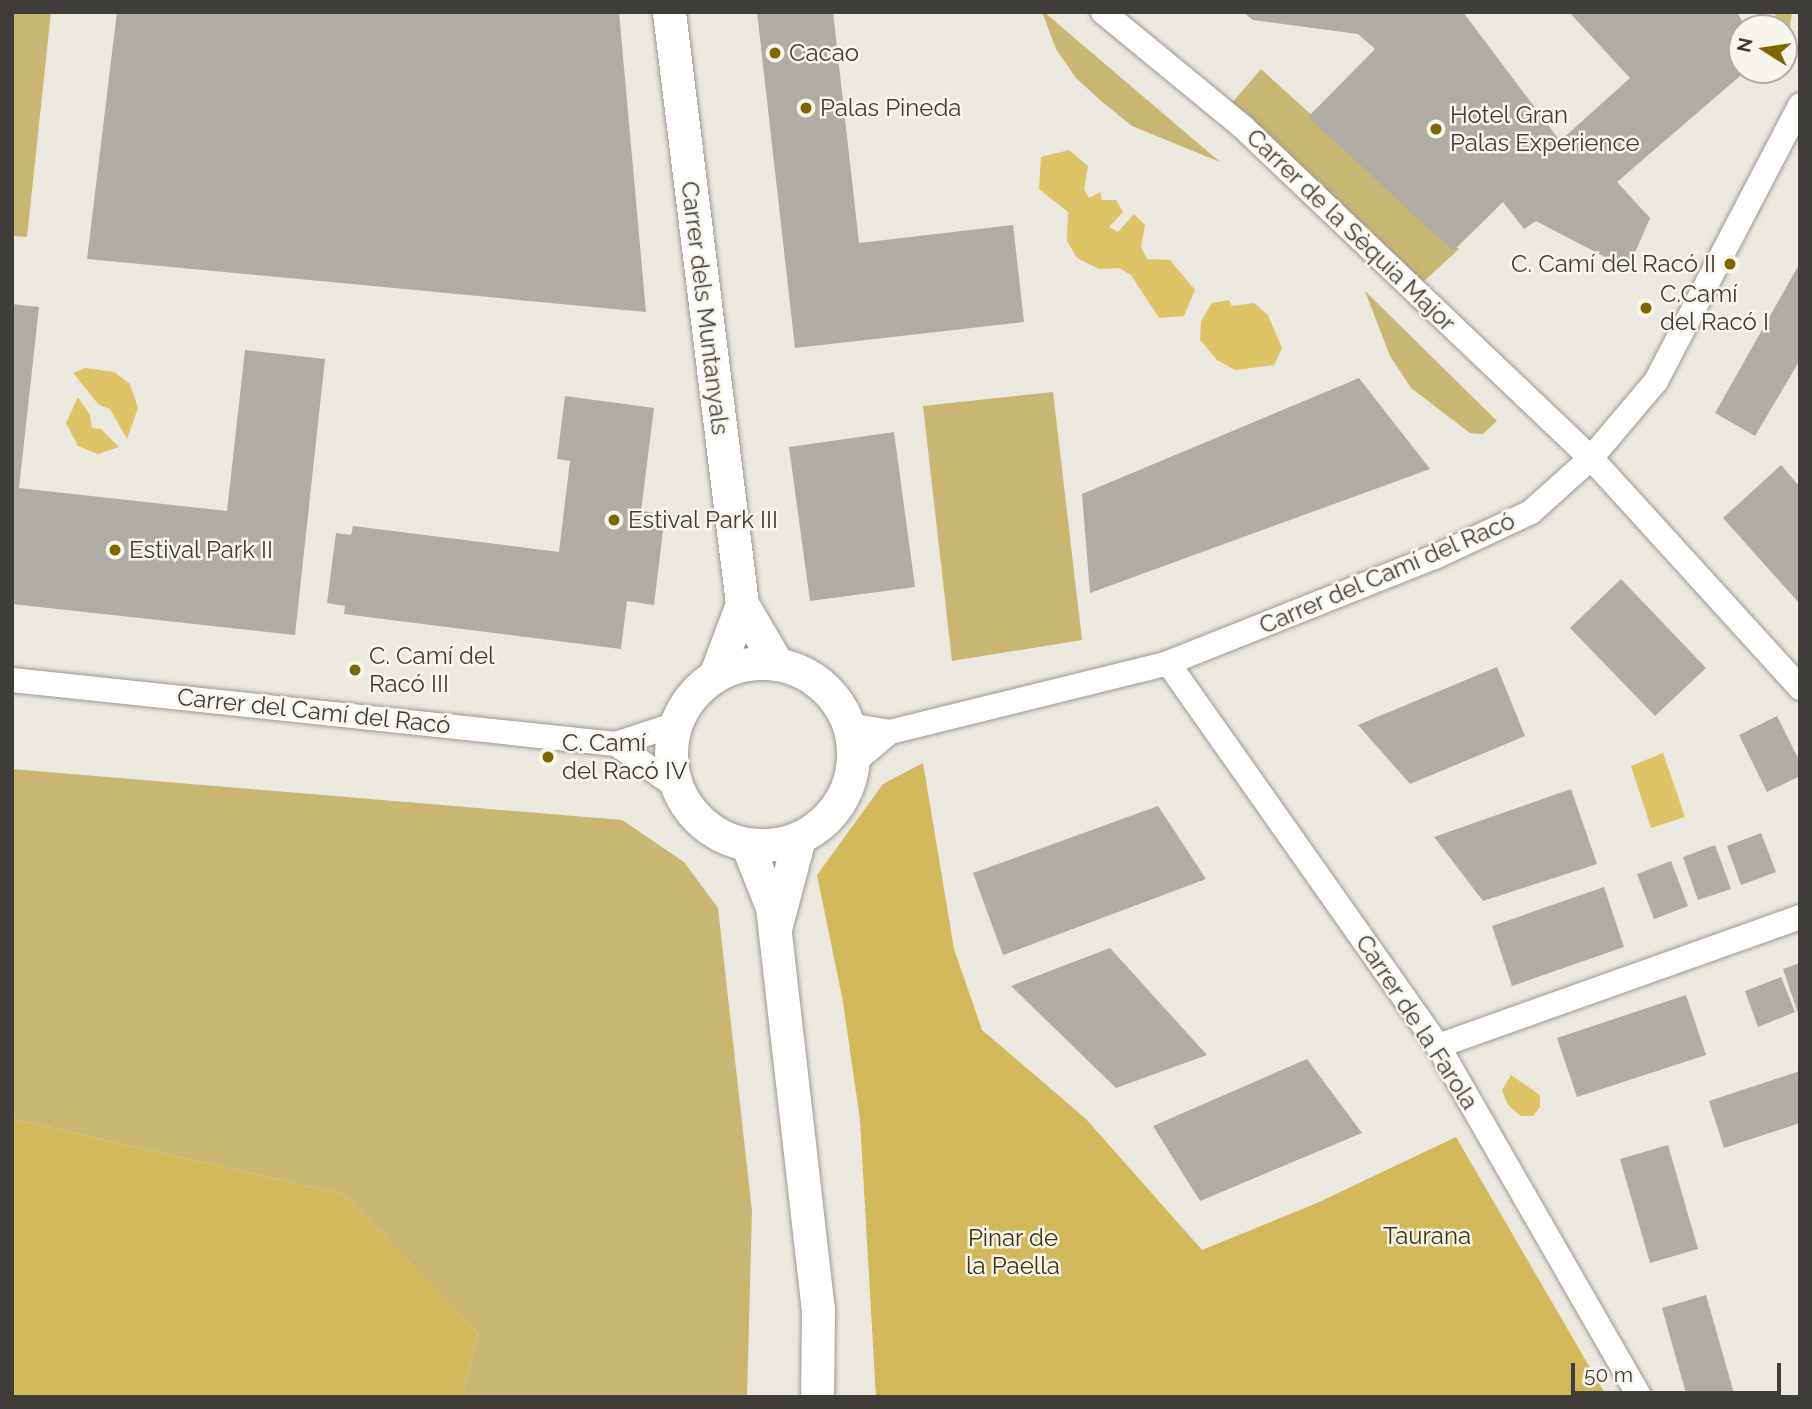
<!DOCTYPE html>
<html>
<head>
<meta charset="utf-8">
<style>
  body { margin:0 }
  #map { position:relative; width:1812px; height:1409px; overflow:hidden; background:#ebe8df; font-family:Raleway,sans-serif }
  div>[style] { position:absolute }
  .green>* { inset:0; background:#cab673 }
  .forest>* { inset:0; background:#d3b85b }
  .water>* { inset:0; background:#dec466 }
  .building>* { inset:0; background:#afada3 }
  .roads { filter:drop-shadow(0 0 2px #9b9990) drop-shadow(0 0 2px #9b9990) }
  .street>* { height:24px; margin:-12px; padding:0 12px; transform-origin:12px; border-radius:12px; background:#fff }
  .secondary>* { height:33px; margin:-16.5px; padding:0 16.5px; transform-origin:16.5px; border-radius:16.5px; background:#fff }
  .secondary>.ring { margin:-16.5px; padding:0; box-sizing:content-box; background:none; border:33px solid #fff; border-radius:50% }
  .dots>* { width:19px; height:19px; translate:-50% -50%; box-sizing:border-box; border:4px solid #f8f6ec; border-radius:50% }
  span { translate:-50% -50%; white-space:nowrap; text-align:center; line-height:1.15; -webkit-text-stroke:5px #f8f6ec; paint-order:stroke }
  .poi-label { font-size:24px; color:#3e3d39 }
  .left { translate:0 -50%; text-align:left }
  .right { translate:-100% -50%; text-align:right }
  .street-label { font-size:24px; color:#3e3d39 }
  .park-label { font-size:24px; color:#3e330a }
  .frame { position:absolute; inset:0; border:14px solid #3e3d39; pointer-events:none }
  .north { position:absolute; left:1728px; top:14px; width:70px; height:70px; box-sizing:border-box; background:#f8f6ec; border:2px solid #aeaca4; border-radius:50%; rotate:282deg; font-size:19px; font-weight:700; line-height:28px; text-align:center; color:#3e3d39 }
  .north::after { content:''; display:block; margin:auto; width:24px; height:32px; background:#7e6700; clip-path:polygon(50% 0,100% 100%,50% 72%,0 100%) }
  .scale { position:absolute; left:1571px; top:1363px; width:210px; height:32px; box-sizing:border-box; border:4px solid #3e3d39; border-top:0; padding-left:9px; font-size:21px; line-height:24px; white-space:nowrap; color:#3e3d39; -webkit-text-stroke:5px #f8f6ec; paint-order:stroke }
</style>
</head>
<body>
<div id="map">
  <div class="green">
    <i style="clip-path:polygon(12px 12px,51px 12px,27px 237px,12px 236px)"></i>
    <i style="clip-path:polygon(1042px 12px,1044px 12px,1220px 162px,1132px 126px,1100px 100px,1076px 78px,1056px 49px)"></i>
    <i style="clip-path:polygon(1773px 12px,1792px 12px,1789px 36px,1784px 28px)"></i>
    <i style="clip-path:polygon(1261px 69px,1459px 249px,1422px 283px,1232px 103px)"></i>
    <i style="clip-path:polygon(1365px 291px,1497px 421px,1483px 434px,1470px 433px,1411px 388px,1390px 356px)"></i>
    <i style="clip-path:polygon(1053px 392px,1082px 640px,952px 661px,923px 406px)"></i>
    <i style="clip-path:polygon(12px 769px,622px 820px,684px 862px,718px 908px,752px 1211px,747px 1397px,462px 1397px,478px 1333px,343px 1194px,12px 1119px)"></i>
  </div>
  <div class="forest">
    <i style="clip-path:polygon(923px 763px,954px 949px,982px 1030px,1086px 1119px,1202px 1250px,1317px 1203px,1456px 1137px,1607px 1397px,876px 1397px,860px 1120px,843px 1002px,817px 875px,883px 784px)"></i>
    <i style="clip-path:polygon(12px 1119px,343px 1194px,478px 1333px,462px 1397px,12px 1397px)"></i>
  </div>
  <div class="water">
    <i style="clip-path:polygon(1069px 150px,1088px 166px,1084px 189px,1089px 198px,1100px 192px,1102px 200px,1116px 200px,1123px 212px,1109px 227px,1118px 232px,1134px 214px,1145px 225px,1141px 247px,1147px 259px,1170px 260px,1195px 290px,1184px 316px,1159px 318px,1131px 275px,1119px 268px,1099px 269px,1077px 258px,1067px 241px,1068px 212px,1039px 189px,1041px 157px)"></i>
    <i style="clip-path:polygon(1229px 300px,1232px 306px,1254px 303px,1268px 315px,1282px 348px,1274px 365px,1235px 370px,1217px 360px,1200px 340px,1201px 321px,1212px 303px)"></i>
    <i style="clip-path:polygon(85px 368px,114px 372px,130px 384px,138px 408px,127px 439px,110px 409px,99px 405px,73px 373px)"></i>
    <i style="clip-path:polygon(78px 397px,90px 415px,92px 428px,101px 429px,119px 447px,98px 454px,78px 446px,66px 423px)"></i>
    <i style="clip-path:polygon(1663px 753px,1685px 817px,1651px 828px,1631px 766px)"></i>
    <i style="clip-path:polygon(1511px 1075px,1540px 1095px,1540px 1107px,1533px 1116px,1521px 1116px,1508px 1105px,1502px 1090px)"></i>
  </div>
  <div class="building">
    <i style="clip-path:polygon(117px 12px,619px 12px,646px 312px,87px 259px)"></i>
    <i style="clip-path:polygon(757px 12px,833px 12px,859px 243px,1013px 225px,1024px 322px,795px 348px)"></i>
    <i style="clip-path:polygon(1243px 12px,1463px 12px,1560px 141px,1630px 78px,1569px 12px,1737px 12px,1746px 28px,1742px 28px,1742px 70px,1747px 70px,1617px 182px,1650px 218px,1628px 269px,1536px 221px,1524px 229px,1503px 202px,1453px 251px,1308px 117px,1375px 49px,1358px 34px,1253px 20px)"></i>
    <i style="clip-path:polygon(1800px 263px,1800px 360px,1755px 436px,1715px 413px)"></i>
    <i style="clip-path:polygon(12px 304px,39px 307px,19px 488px,227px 511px,245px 350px,325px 359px,295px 635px,12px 604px)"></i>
    <i style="clip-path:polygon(1359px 378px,1430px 469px,1090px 593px,1082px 494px)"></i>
    <i style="clip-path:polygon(565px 396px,654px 408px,641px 511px,665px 514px,654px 605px,627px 601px,621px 649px,344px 614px,345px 606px,327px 603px,336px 533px,351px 535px,353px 526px,559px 552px,570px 461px,557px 459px)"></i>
    <i style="clip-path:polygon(894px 432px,915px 587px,810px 601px,789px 447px)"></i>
    <i style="clip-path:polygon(1781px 465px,1800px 487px,1800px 604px,1723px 518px)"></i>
    <i style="clip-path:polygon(1621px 579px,1706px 668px,1655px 716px,1570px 628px)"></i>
    <i style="clip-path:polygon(1497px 667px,1525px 736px,1410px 784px,1358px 725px)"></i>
    <i style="clip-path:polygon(1777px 716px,1800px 762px,1800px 776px,1767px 792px,1739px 735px)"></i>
    <i style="clip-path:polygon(1571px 789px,1597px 864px,1483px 901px,1434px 837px)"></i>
    <i style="clip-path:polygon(1158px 806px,1206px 879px,1003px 955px,973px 873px)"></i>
    <i style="clip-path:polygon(1761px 833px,1776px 872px,1741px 885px,1727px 846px)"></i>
    <i style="clip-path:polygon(1715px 845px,1731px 889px,1698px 900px,1683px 857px)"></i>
    <i style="clip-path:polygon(1671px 861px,1688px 906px,1654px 919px,1637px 874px)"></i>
    <i style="clip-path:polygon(1604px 887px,1624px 947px,1512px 986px,1492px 926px)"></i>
    <i style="clip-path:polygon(1110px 948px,1207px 1055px,1116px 1088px,1011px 986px)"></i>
    <i style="clip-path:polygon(1800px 963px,1800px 1016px,1799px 1016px,1783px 969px)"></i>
    <i style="clip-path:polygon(1781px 977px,1795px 1012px,1758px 1027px,1745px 991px)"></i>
    <i style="clip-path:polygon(1686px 995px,1706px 1055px,1577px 1097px,1557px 1038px)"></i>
    <i style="clip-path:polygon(1307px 1059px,1362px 1133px,1200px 1201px,1153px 1126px)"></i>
    <i style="clip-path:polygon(1800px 1071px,1800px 1123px,1724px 1148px,1709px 1101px)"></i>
    <i style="clip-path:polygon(1668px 1145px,1698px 1249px,1650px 1263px,1620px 1159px)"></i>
    <i style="clip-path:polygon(1706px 1295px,1735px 1397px,1687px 1397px,1662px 1308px)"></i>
  </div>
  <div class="roads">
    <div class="street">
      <i style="left:1103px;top:12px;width:181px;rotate:39.4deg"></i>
      <i style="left:1243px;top:127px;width:480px;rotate:43.6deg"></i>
      <i style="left:1591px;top:458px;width:311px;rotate:47.7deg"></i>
      <i style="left:1168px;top:663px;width:469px;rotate:54.8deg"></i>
      <i style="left:1438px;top:1046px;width:405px;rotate:60.1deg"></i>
      <i style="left:12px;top:680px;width:607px;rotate:6.05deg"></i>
      <i style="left:616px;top:744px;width:63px;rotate:-18.4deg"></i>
      <i style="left:849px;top:725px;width:42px;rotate:9.7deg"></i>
      <i style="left:890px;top:732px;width:286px;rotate:-13.9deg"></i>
      <i style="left:1168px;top:663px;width:287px;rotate:-21.7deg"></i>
      <i style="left:1435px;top:557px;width:106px;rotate:-25.1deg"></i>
      <i style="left:1531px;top:512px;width:81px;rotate:-42deg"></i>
      <i style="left:1591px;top:458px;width:101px;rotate:-49.8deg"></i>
      <i style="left:1656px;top:381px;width:311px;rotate:-62.4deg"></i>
      <i style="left:616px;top:744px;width:76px;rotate:35.4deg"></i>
      <i style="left:853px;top:763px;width:48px;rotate:-40deg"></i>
      <i style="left:1438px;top:1046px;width:384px;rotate:-19.6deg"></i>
    </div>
    <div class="secondary">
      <i style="left:669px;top:12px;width:596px;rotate:82.97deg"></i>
      <i style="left:742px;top:604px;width:69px;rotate:59.7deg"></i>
      <i class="ring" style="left:671px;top:663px;width:149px;height:149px"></i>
      <i style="left:715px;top:676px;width:77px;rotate:-69.4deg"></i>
      <i style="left:747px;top:844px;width:68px;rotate:68.4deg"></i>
      <i style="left:772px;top:907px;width:404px;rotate:83.5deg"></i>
      <i style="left:818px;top:1308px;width:89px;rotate:90.6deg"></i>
      <i style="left:776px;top:925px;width:90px;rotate:-75.2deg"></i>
    </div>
  </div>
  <div class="dots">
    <i style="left:775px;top:53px;background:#7e6700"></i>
    <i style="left:806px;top:108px;background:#7e6700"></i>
    <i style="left:1436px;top:129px;background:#7e6700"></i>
    <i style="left:1730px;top:264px;background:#7e6700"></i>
    <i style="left:1646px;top:308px;background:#7e6700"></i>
    <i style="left:614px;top:520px;background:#7e6700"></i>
    <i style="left:115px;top:550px;background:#7e6700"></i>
    <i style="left:355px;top:670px;background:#7e6700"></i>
    <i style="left:548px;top:757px;background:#7e6700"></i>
  </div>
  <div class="poi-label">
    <span class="left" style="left:789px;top:53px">Cacao</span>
    <span class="left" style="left:820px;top:108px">Palas Pineda</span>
    <span class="left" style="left:1450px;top:129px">Hotel Gran<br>Palas Experience</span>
    <span class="right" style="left:1716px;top:264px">C. Camí del Racó II</span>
    <span class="left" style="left:1660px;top:308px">C.Camí<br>del Racó I</span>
    <span class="left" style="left:628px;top:520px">Estival Park III</span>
    <span class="left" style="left:129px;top:550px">Estival Park II</span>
    <span class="left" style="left:369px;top:670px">C. Camí del<br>Racó III</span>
    <span class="left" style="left:562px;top:757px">C. Camí<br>del Racó IV</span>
  </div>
  <div class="street-label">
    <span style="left:1351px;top:230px;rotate:44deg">Carrer de la Sèquia Major</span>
    <span style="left:705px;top:308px;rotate:83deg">Carrer dels Muntanyals</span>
    <span style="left:1387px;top:573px;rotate:-23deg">Carrer del Camí del Racó</span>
    <span style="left:314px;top:711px;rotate:6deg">Carrer del Camí del Racó</span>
    <span style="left:1417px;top:1022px;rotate:57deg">Carrer de la Farola</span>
  </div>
  <div class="park-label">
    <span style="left:1427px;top:1236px">Taurana</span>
    <span style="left:1013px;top:1252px">Pinar de<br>la Paella</span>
  </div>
  <div class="frame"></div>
  <div class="north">N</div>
  <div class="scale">50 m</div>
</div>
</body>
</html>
